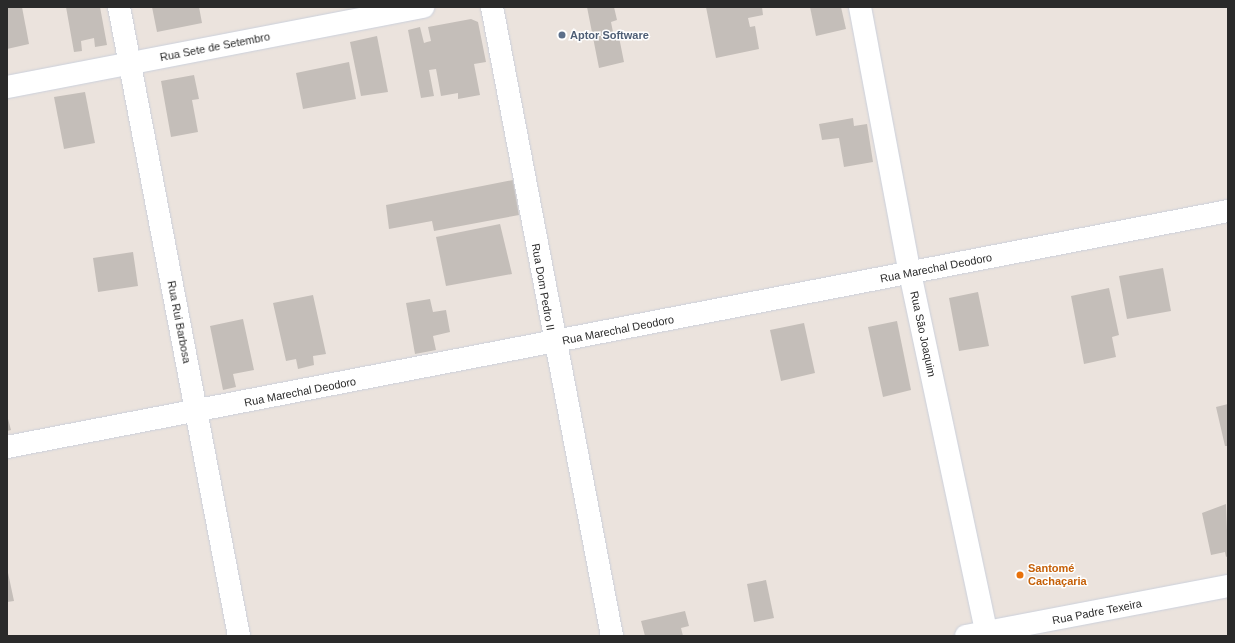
<!DOCTYPE html>
<html>
<head>
<meta charset="utf-8">
<style>
  body { margin:0 }
  #map { position:relative; width:1235px; height:643px; overflow:hidden; background:#ebe3dd; font-family:Arial,sans-serif }
  div>[style] { position:absolute }
  .building>* { inset:0; background:#c4beb9 }
  .roads { filter:drop-shadow(0 0 1px #cbd0db) drop-shadow(0 0 1px #cbd0db) }
  .tertiary>* { height:22px; margin:-11px; padding:0 11px; transform-origin:11px; border-radius:11px; background:#fff }
  .secondary>* { height:22px; margin:-11px; padding:0 11px; transform-origin:11px; border-radius:11px; background:#fff }
  .dots>* { width:11px; height:11px; translate:-50% -50%; box-sizing:border-box; border:2px solid #fff; border-radius:50% }
  span { translate:-50% -50%; white-space:nowrap; text-align:center; line-height:1.15; -webkit-text-stroke:3px #fff; paint-order:stroke }
  .service-label { font-size:11px; color:#4e5e75; font-weight:700 }
  .left { translate:0 -50%; text-align:left }
  .street-label { font-size:11px; color:#2a2a2a }
  .food-label { font-size:11px; color:#c56008; font-weight:700 }
  .frame { position:absolute; inset:0; border:8px solid #2a2a2a; pointer-events:none }
</style>
</head>
<body>
<div id="map">
  <div class="building">
    <i style="clip-path:polygon(7px 7px,22px 7px,29px 44px,7px 49px)"></i>
    <i style="clip-path:polygon(66px 7px,100px 7px,107px 45px,95px 47px,94px 38px,81px 41px,82px 51px,74px 52px)"></i>
    <i style="clip-path:polygon(152px 7px,199px 7px,202px 23px,157px 32px)"></i>
    <i style="clip-path:polygon(587px 7px,614px 7px,617px 20px,611px 22px,613px 32px,618px 32px,624px 62px,599px 68px)"></i>
    <i style="clip-path:polygon(706px 7px,762px 7px,763px 15px,748px 18px,750px 27px,755px 26px,759px 49px,716px 58px)"></i>
    <i style="clip-path:polygon(810px 7px,841px 7px,846px 29px,816px 36px)"></i>
    <i style="clip-path:polygon(471px 19px,478px 22px,486px 62px,474px 64px,480px 95px,458px 99px,458px 93px,441px 96px,436px 69px,429px 70px,434px 96px,421px 98px,408px 30px,420px 27px,424px 43px,427px 42px,431px 41px,428px 27px)"></i>
    <i style="clip-path:polygon(377px 36px,388px 92px,361px 96px,350px 42px)"></i>
    <i style="clip-path:polygon(349px 62px,356px 99px,303px 109px,296px 73px)"></i>
    <i style="clip-path:polygon(194px 75px,199px 99px,192px 100px,198px 132px,171px 137px,161px 81px)"></i>
    <i style="clip-path:polygon(85px 92px,95px 143px,64px 149px,54px 97px)"></i>
    <i style="clip-path:polygon(853px 118px,854px 126px,867px 124px,873px 162px,844px 167px,839px 138px,822px 140px,819px 124px)"></i>
    <i style="clip-path:polygon(513px 180px,519px 215px,434px 231px,432px 221px,389px 229px,386px 205px)"></i>
    <i style="clip-path:polygon(500px 224px,512px 274px,446px 286px,436px 237px)"></i>
    <i style="clip-path:polygon(133px 252px,138px 286px,98px 292px,93px 258px)"></i>
    <i style="clip-path:polygon(1163px 268px,1171px 311px,1127px 319px,1119px 276px)"></i>
    <i style="clip-path:polygon(1109px 288px,1119px 335px,1112px 337px,1116px 357px,1084px 364px,1071px 296px)"></i>
    <i style="clip-path:polygon(978px 292px,989px 346px,959px 351px,949px 298px)"></i>
    <i style="clip-path:polygon(313px 295px,326px 354px,313px 356px,314px 365px,298px 369px,296px 359px,286px 361px,273px 303px)"></i>
    <i style="clip-path:polygon(430px 299px,433px 312px,446px 310px,450px 332px,433px 336px,436px 350px,415px 354px,406px 303px)"></i>
    <i style="clip-path:polygon(243px 319px,254px 370px,233px 374px,236px 387px,223px 390px,210px 326px)"></i>
    <i style="clip-path:polygon(897px 321px,911px 390px,883px 397px,868px 327px)"></i>
    <i style="clip-path:polygon(804px 323px,815px 373px,781px 381px,770px 330px)"></i>
    <i style="clip-path:polygon(1228px 404px,1228px 446px,1225px 446px,1216px 407px)"></i>
    <i style="clip-path:polygon(7px 415px,11px 430px,7px 431px)"></i>
    <i style="clip-path:polygon(1226px 504px,1228px 556px,1226px 557px,1225px 552px,1211px 555px,1202px 513px)"></i>
    <i style="clip-path:polygon(7px 568px,14px 601px,7px 602px)"></i>
    <i style="clip-path:polygon(766px 580px,774px 618px,754px 622px,747px 584px)"></i>
    <i style="clip-path:polygon(685px 611px,689px 626px,681px 628px,683px 636px,645px 636px,641px 621px)"></i>
  </div>
  <div class="roads">
    <div class="tertiary">
      <i style="left:7px;top:87px;width:424px;rotate:-10.9deg"></i>
    </div>
    <div class="secondary">
      <i style="left:119px;top:7px;width:640px;rotate:79.2deg"></i>
      <i style="left:492px;top:7px;width:640px;rotate:79.2deg"></i>
      <i style="left:860px;top:7px;width:271px;rotate:79.4deg"></i>
      <i style="left:910px;top:273px;width:371px;rotate:78deg"></i>
      <i style="left:7px;top:447px;width:1244px;rotate:-10.94deg"></i>
      <i style="left:966px;top:636px;width:267px;rotate:-10.8deg"></i>
    </div>
  </div>
  <div class="dots">
    <i style="left:562px;top:35px;background:#5c6f8a"></i>
    <i style="left:1020px;top:575px;background:#e8710a"></i>
  </div>
  <div class="service-label">
    <span class="left" style="left:570px;top:35px">Aptor Software</span>
  </div>
  <div class="street-label">
    <span style="left:215px;top:47px;rotate:-11deg">Rua Sete de Setembro</span>
    <span style="left:936px;top:268px;rotate:-11deg">Rua Marechal Deodoro</span>
    <span style="left:543px;top:287px;rotate:80deg">Rua Dom Pedro II</span>
    <span style="left:179px;top:322px;rotate:79deg">Rua Rui Barbosa</span>
    <span style="left:618px;top:330px;rotate:-11deg">Rua Marechal Deodoro</span>
    <span style="left:923px;top:334px;rotate:78deg">Rua São Joaquim</span>
    <span style="left:300px;top:392px;rotate:-11deg">Rua Marechal Deodoro</span>
    <span style="left:1097px;top:612px;rotate:-11deg">Rua Padre Texeira</span>
  </div>
  <div class="food-label">
    <span class="left" style="left:1028px;top:575px">Santomé<br>Cachaçaria</span>
  </div>
  <div class="frame"></div>
</div>
</body>
</html>
